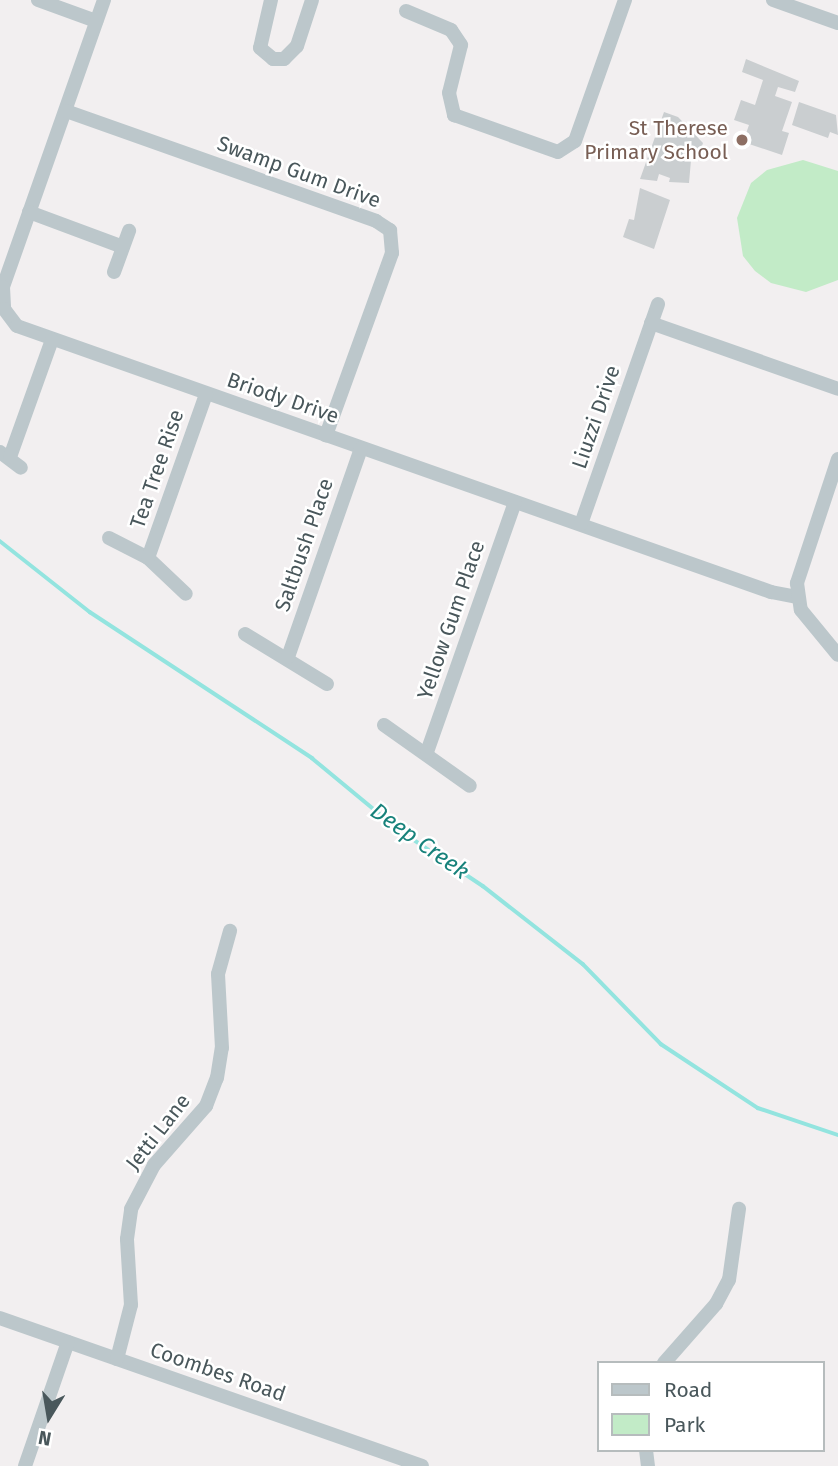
<!DOCTYPE html>
<html>
<head>
<meta charset="utf-8">
<style>
  body { margin:0 }
  #map { position:relative; width:838px; height:1466px; overflow:hidden; background:#f2eff0; font-family:"Fira Sans",sans-serif }
  div>[style] { position:absolute }
  .green>* { inset:0; background:#c2ebc7 }
  .stream>* { height:3.5px; margin:-1.75px; padding:0 1.75px; transform-origin:1.75px; border-radius:1.75px; background:#93e4df }
  .building>* { inset:0; background:#caced0 }
  .minor>* { height:14px; margin:-7px; padding:0 7px; transform-origin:7px; border-radius:7px; background:#bcc7cb }
  .dots>* { width:19px; height:19px; translate:-50% -50%; box-sizing:border-box; border:4px solid #fff; border-radius:50% }
  span { translate:-50% -50%; white-space:nowrap; text-align:center; line-height:1.15; -webkit-text-stroke:5px #fff; paint-order:stroke }
  .education-label { font-size:21px; color:#785e54 }
  .right { translate:-100% -50%; text-align:right }
  .street-label { font-size:21px; color:#49575b }
  .water-label { font-size:23px; color:#17827b; font-style:italic }
  .legend { position:absolute; left:597px; top:1361px; width:228px; height:91px; box-sizing:border-box; background:#fff; border:2px solid #b6bcbd; margin:0; padding:9px 12px; list-style:none; font-size:21px; color:#49575b }
  .legend li { display:flex; align-items:center; gap:14px; height:35px }
  .legend b { width:35px; border:2px solid #b6bcbd }
  .north { position:absolute; left:14px; top:1382px; width:70px; height:70px; -webkit-text-stroke:5px #fff; paint-order:stroke; rotate:191deg; font-size:19px; font-weight:700; line-height:28px; text-align:center; color:#49575b }
  .north::after { content:''; display:block; margin:auto; width:24px; height:32px; background:#49575b; clip-path:polygon(50% 0,100% 100%,50% 72%,0 100%) }
</style>
</head>
<body>
<div id="map">
  <div class="green">
    <i style="clip-path:polygon(803px 160px,838px 171px,838px 280px,806px 292px,771px 283px,755px 271px,743px 256px,737px 218px,751px 183px,767px 170px)"></i>
  </div>
  <div class="stream">
    <i style="left:0;top:541px;width:115px;rotate:38.3deg"></i>
    <i style="left:90px;top:612px;width:266px;rotate:33.3deg"></i>
    <i style="left:312px;top:758px;width:113px;rotate:39.6deg"></i>
    <i style="left:399px;top:830px;width:101px;rotate:33.7deg"></i>
    <i style="left:483px;top:886px;width:127px;rotate:38deg"></i>
    <i style="left:583px;top:964px;width:112px;rotate:45.7deg"></i>
    <i style="left:661px;top:1044px;width:116px;rotate:33.4deg"></i>
    <i style="left:758px;top:1108px;width:84px;rotate:18.6deg"></i>
  </div>
  <div class="building">
    <i style="clip-path:polygon(746px 59px,799px 81px,795px 92px,778px 87px,775px 96px,792px 102px,782px 131px,789px 133px,782px 155px,743px 142px,749px 125px,734px 120px,741px 100px,755px 105px,763px 80px,742px 72px)"></i>
    <i style="clip-path:polygon(799px 102px,836px 115px,838px 135px,830px 132px,828px 138px,792px 125px)"></i>
    <i style="clip-path:polygon(664px 112px,678px 117px,703px 143px,700px 152px,692px 149px,689px 183px,669px 182px,670px 178px,659px 174px,657px 181px,640px 179px)"></i>
    <i style="clip-path:polygon(640px 188px,670px 200px,654px 249px,623px 237px,629px 219px,634px 220px)"></i>
  </div>
  <div class="minor">
    <i style="left:38px;top:0;width:62px;rotate:19.9deg"></i>
    <i style="left:104px;top:0;width:304px;rotate:109.4deg"></i>
    <i style="left:3px;top:287px;width:22px;rotate:87deg"></i>
    <i style="left:4px;top:309px;width:21px;rotate:53deg"></i>
    <i style="left:17px;top:326px;width:800px;rotate:19.43deg"></i>
    <i style="left:771px;top:592px;width:26px;rotate:11deg"></i>
    <i style="left:271px;top:0;width:49px;rotate:102.9deg"></i>
    <i style="left:260px;top:48px;width:17px;rotate:40deg"></i>
    <i style="left:273px;top:59px;width:11px"></i>
    <i style="left:284px;top:59px;width:18px;rotate:-45deg"></i>
    <i style="left:297px;top:46px;width:48px;rotate:-71.9deg"></i>
    <i style="left:773px;top:0;width:69px;rotate:19.5deg"></i>
    <i style="left:406px;top:11px;width:49px;rotate:22.9deg"></i>
    <i style="left:451px;top:30px;width:18px;rotate:56deg"></i>
    <i style="left:461px;top:45px;width:49px;rotate:104deg"></i>
    <i style="left:449px;top:93px;width:23px;rotate:77deg"></i>
    <i style="left:454px;top:115px;width:110px;rotate:19.6deg"></i>
    <i style="left:558px;top:152px;width:20px;rotate:-33deg"></i>
    <i style="left:575px;top:141px;width:150px;rotate:-70.5deg"></i>
    <i style="left:66px;top:111px;width:329px;rotate:19.5deg"></i>
    <i style="left:376px;top:221px;width:17px;rotate:33deg"></i>
    <i style="left:390px;top:230px;width:23px;rotate:85deg"></i>
    <i style="left:392px;top:253px;width:194px;rotate:109.9deg"></i>
    <i style="left:29px;top:212px;width:100px;rotate:20.4deg"></i>
    <i style="left:114px;top:272px;width:44px;rotate:-69.9deg"></i>
    <i style="left:651px;top:323px;width:198px;rotate:19.4deg"></i>
    <i style="left:0;top:452px;width:26px;rotate:37deg"></i>
    <i style="left:10px;top:457px;width:124px;rotate:-70.3deg"></i>
    <i style="left:838px;top:459px;width:131px;rotate:108.3deg"></i>
    <i style="left:797px;top:583px;width:27px;rotate:82deg"></i>
    <i style="left:801px;top:610px;width:58px;rotate:50.6deg"></i>
    <i style="left:581px;top:524px;width:233px;rotate:-70.7deg"></i>
    <i style="left:109px;top:538px;width:44px;rotate:27.1deg"></i>
    <i style="left:148px;top:558px;width:52px;rotate:43.5deg"></i>
    <i style="left:148px;top:558px;width:174px;rotate:-70.5deg"></i>
    <i style="left:245px;top:634px;width:96px;rotate:31.4deg"></i>
    <i style="left:288px;top:657px;width:221px;rotate:-70.7deg"></i>
    <i style="left:384px;top:725px;width:105px;rotate:35.3deg"></i>
    <i style="left:427px;top:752px;width:265px;rotate:-70.6deg"></i>
    <i style="left:0;top:1318px;width:447px;rotate:19.3deg"></i>
    <i style="left:117px;top:1359px;width:56px;rotate:-75.5deg"></i>
    <i style="left:131px;top:1305px;width:66px;rotate:-93.5deg"></i>
    <i style="left:127px;top:1239px;width:30px;rotate:-82deg"></i>
    <i style="left:131px;top:1209px;width:50px;rotate:-62.4deg"></i>
    <i style="left:154px;top:1165px;width:79px;rotate:-48.6deg"></i>
    <i style="left:206px;top:1106px;width:30px;rotate:-69deg"></i>
    <i style="left:217px;top:1078px;width:30px;rotate:-81deg"></i>
    <i style="left:222px;top:1048px;width:74px;rotate:-93.1deg"></i>
    <i style="left:218px;top:974px;width:45px;rotate:-74.4deg"></i>
    <i style="left:664px;top:1363px;width:79px;rotate:-48.6deg"></i>
    <i style="left:716px;top:1304px;width:27px;rotate:-62deg"></i>
    <i style="left:729px;top:1280px;width:72px;rotate:-82deg"></i>
    <i style="left:646px;top:1450px;width:16px;rotate:83deg"></i>
    <i style="left:25px;top:1466px;width:131px;rotate:-70.9deg"></i>
  </div>
  <div class="dots">
    <i style="left:742px;top:140px;background:#8d6e63"></i>
  </div>
  <div class="education-label">
    <span class="right" style="left:728px;top:140px">St Therese<br>Primary School</span>
  </div>
  <div class="street-label">
    <span style="left:299px;top:172px;rotate:20deg">Swamp Gum Drive</span>
    <span style="left:283px;top:398px;rotate:19deg">Briody Drive</span>
    <span style="left:596px;top:417px;rotate:-71deg">Liuzzi Drive</span>
    <span style="left:157px;top:469px;rotate:-71deg">Tea Tree Rise</span>
    <span style="left:304px;top:545px;rotate:-71deg">Saltbush Place</span>
    <span style="left:451px;top:620px;rotate:-71deg">Yellow Gum Place</span>
    <span style="left:158px;top:1132px;rotate:-52deg">Jetti Lane</span>
    <span style="left:218px;top:1372px;rotate:19deg">Coombes Road</span>
  </div>
  <div class="water-label">
    <span style="left:420px;top:841px;rotate:35deg">Deep Creek</span>
  </div>
  <ul class="legend">
  <li><b style="height:9px;background:#bcc7cb"></b>Road</li>
  <li><b style="height:19px;background:#c2ebc7"></b>Park</li>
  </ul>
  <div class="north">N</div>
</div>
</body>
</html>
